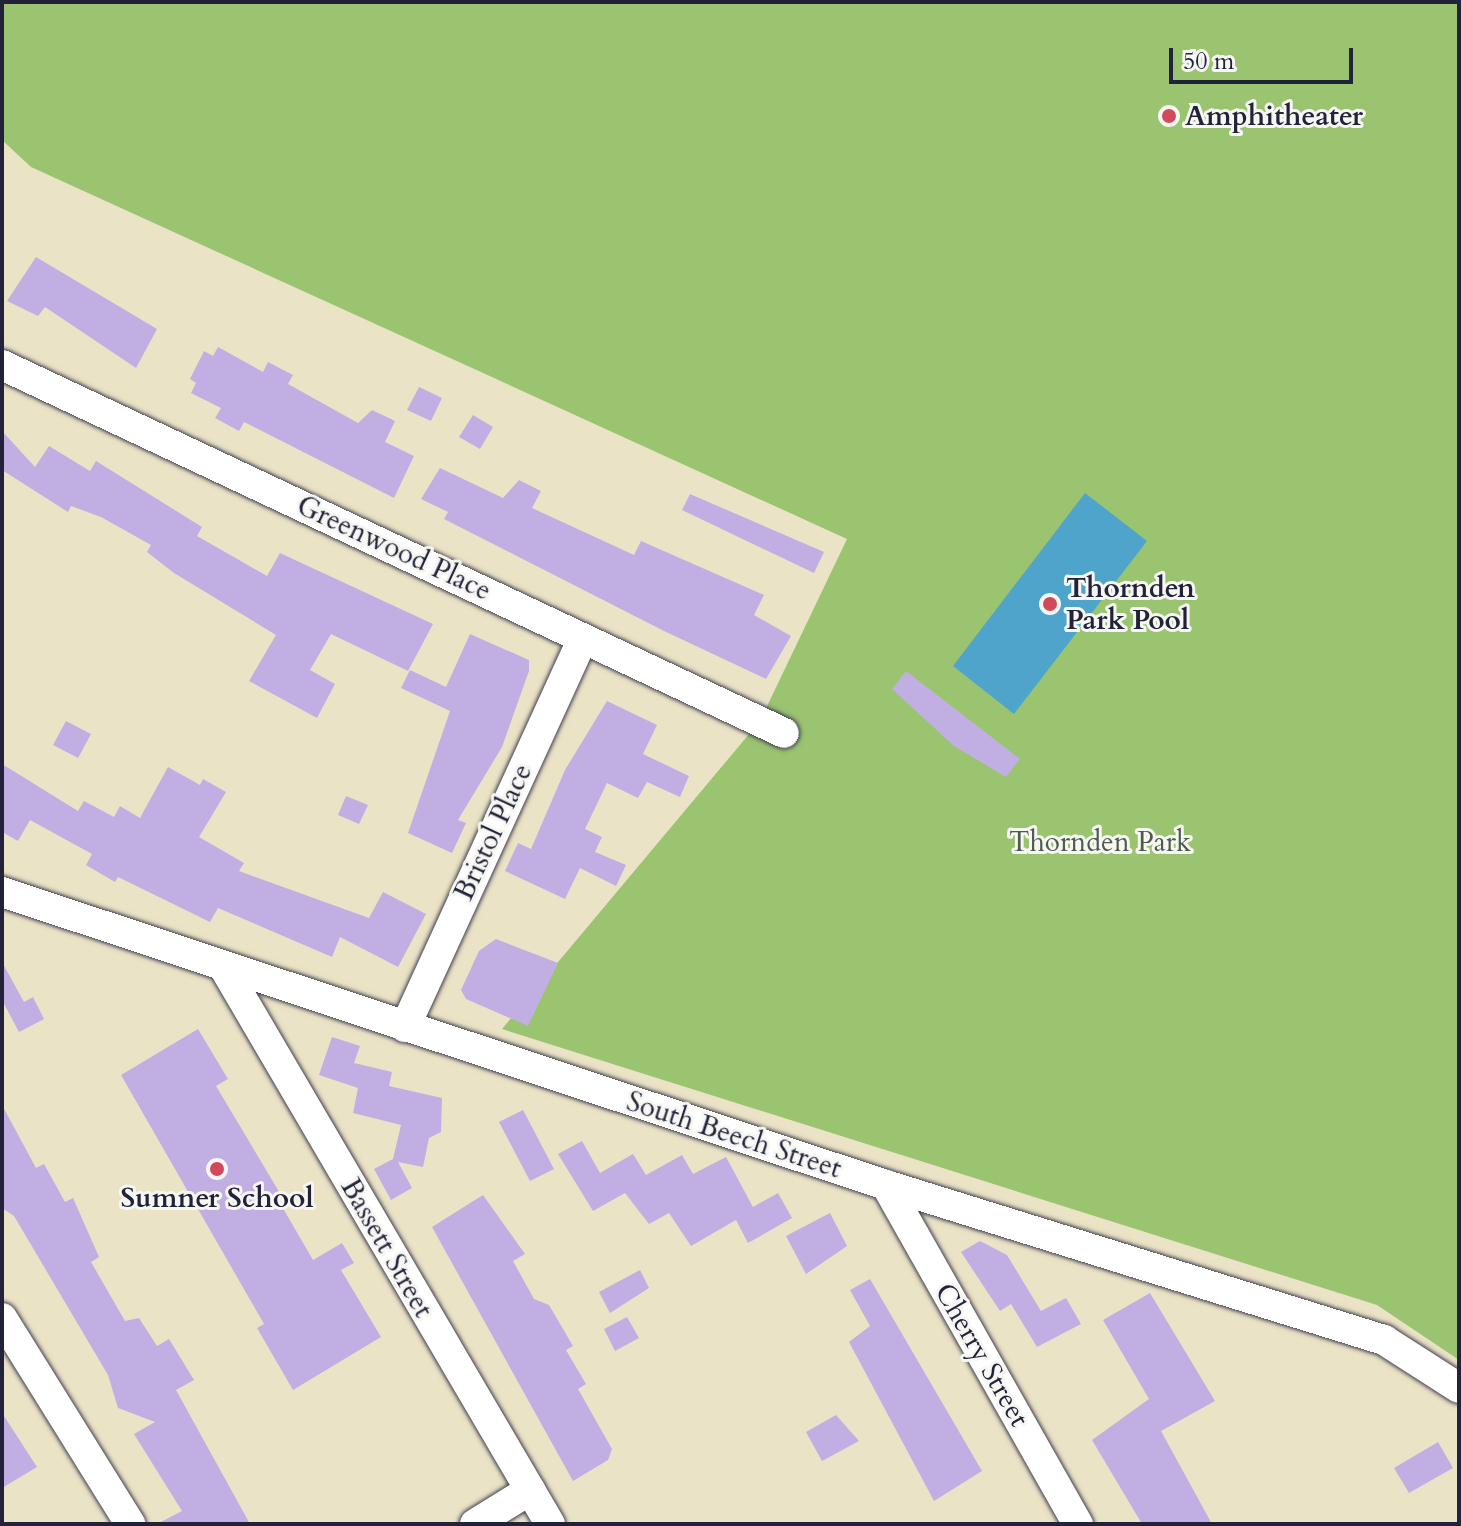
<!DOCTYPE html>
<html>
<head>
<meta charset="utf-8">
<style>
  body { margin:0 }
  #map { position:relative; width:1461px; height:1526px; overflow:hidden; background:#ebe3c6; font-family:Cardo,serif }
  div>[style] { position:absolute }
  .green>* { inset:0; background:#9ac470 }
  .water>* { inset:0; background:#4fa4cb }
  .building>* { inset:0; background:#c1afe3 }
  .roads { filter:drop-shadow(0 0 2px #403f50) drop-shadow(0 0 2px #403f50) }
  .street>* { height:30px; margin:-15px; padding:0 15px; transform-origin:15px; border-radius:15px; background:#fff }
  .dots>* { width:22px; height:22px; translate:-50% -50%; box-sizing:border-box; border:4px solid #f6f6f2; border-radius:50% }
  span { translate:-50% -50%; white-space:nowrap; text-align:center; line-height:1.15; -webkit-text-stroke:6px #f6f6f2; paint-order:stroke }
  .poi-label { font-size:28px; color:#22223b; font-weight:700 }
  .left { translate:0 -50%; text-align:left }
  .street-label { font-size:28px; color:#22223b }
  .park-label { font-size:28px; color:#4c5b4e }
  .frame { position:absolute; inset:0; border:4px solid #22223b; pointer-events:none }
  .scale { position:absolute; left:1169px; top:48px; width:184px; height:36px; box-sizing:border-box; border:4px solid #22223b; border-top:0; padding-left:10px; font-size:24px; line-height:28px; white-space:nowrap; color:#22223b; -webkit-text-stroke:6px #f6f6f2; paint-order:stroke }
</style>
</head>
<body>
<div id="map">
  <div class="green">
    <i style="clip-path:polygon(2px 2px,1459px 2px,1459px 1360px,1377px 1305px,502px 1029px,760px 721px,847px 539px,31px 167px,2px 140px)"></i>
  </div>
  <div class="water">
    <i style="clip-path:polygon(1085px 493px,1147px 541px,1014px 714px,953px 666px)"></i>
  </div>
  <div class="building">
    <i style="clip-path:polygon(36px 257px,157px 329px,136px 368px,45px 307px,38px 316px,7px 301px)"></i>
    <i style="clip-path:polygon(218px 347px,263px 372px,268px 362px,293px 375px,288px 384px,358px 423px,372px 410px,395px 421px,385px 442px,414px 456px,394px 498px,244px 422px,239px 431px,215px 418px,221px 408px,191px 393px,196px 383px,190px 379px,204px 351px,213px 356px)"></i>
    <i style="clip-path:polygon(419px 387px,442px 398px,431px 421px,407px 410px)"></i>
    <i style="clip-path:polygon(473px 415px,493px 427px,480px 449px,459px 437px)"></i>
    <i style="clip-path:polygon(2px 431px,35px 467px,49px 446px,90px 471px,96px 461px,202px 527px,197px 536px,267px 576px,280px 553px,433px 624px,408px 671px,331px 634px,310px 670px,335px 684px,317px 718px,249px 681px,276px 635px,174px 573px,147px 552px,151px 545px,101px 517px,71px 506px,68px 512px,2px 470px)"></i>
    <i style="clip-path:polygon(440px 468px,503px 498px,519px 480px,541px 491px,532px 508px,634px 555px,641px 541px,764px 595px,754px 615px,791px 636px,766px 679px,664px 631px,444px 519px,448px 512px,421px 499px)"></i>
    <i style="clip-path:polygon(690px 494px,824px 552px,814px 573px,682px 510px)"></i>
    <i style="clip-path:polygon(470px 634px,529px 660px,529px 671px,502px 747px,458px 820px,466px 823px,452px 853px,408px 833px,450px 711px,401px 688px,410px 670px,446px 687px)"></i>
    <i style="clip-path:polygon(906px 671px,1020px 759px,1006px 777px,954px 746px,892px 689px)"></i>
    <i style="clip-path:polygon(607px 701px,657px 725px,643px 754px,689px 776px,680px 797px,647px 782px,638px 798px,607px 783px,585px 829px,602px 837px,595px 852px,626px 865px,616px 886px,580px 868px,565px 899px,505px 871px,518px 843px,531px 849px,565px 770px)"></i>
    <i style="clip-path:polygon(66px 721px,91px 734px,78px 758px,53px 745px)"></i>
    <i style="clip-path:polygon(2px 764px,78px 811px,84px 801px,114px 817px,120px 806px,140px 818px,168px 767px,200px 785px,203px 779px,226px 792px,199px 837px,244px 863px,239px 871px,369px 918px,383px 892px,426px 914px,398px 967px,340px 937px,332px 957px,218px 908px,210px 922px,118px 877px,115px 882px,86px 865px,92px 854px,30px 820px,18px 841px,2px 832px)"></i>
    <i style="clip-path:polygon(346px 796px,368px 805px,359px 824px,338px 815px)"></i>
    <i style="clip-path:polygon(496px 939px,558px 963px,528px 1026px,466px 999px,461px 990px,479px 951px)"></i>
    <i style="clip-path:polygon(2px 962px,24px 1002px,33px 997px,44px 1019px,19px 1032px,2px 1000px)"></i>
    <i style="clip-path:polygon(198px 1029px,228px 1079px,216px 1086px,281px 1195px,277px 1198px,313px 1260px,342px 1243px,354px 1263px,341px 1270px,381px 1337px,293px 1390px,257px 1328px,264px 1324px,121px 1075px)"></i>
    <i style="clip-path:polygon(332px 1037px,360px 1046px,354px 1063px,392px 1072px,389px 1086px,442px 1098px,441px 1132px,429px 1138px,423px 1167px,398px 1162px,412px 1188px,391px 1200px,374px 1169px,393px 1159px,401px 1125px,353px 1113px,358px 1088px,319px 1075px)"></i>
    <i style="clip-path:polygon(2px 1105px,36px 1168px,44px 1164px,65px 1202px,73px 1198px,99px 1257px,91px 1262px,125px 1321px,139px 1318px,157px 1346px,169px 1339px,194px 1380px,176px 1390px,250px 1524px,157px 1524px,182px 1511px,134px 1434px,155px 1422px,118px 1408px,108px 1375px,14px 1216px,2px 1208px)"></i>
    <i style="clip-path:polygon(523px 1110px,554px 1169px,530px 1181px,499px 1122px)"></i>
    <i style="clip-path:polygon(582px 1141px,600px 1173px,633px 1154px,646px 1175px,682px 1155px,693px 1174px,726px 1157px,753px 1207px,778px 1193px,792px 1218px,748px 1243px,736px 1220px,691px 1246px,669px 1213px,649px 1224px,625px 1193px,593px 1211px,558px 1154px)"></i>
    <i style="clip-path:polygon(483px 1195px,525px 1254px,513px 1261px,534px 1299px,549px 1305px,573px 1346px,566px 1350px,586px 1384px,578px 1389px,612px 1449px,608px 1460px,573px 1481px,432px 1227px)"></i>
    <i style="clip-path:polygon(830px 1213px,847px 1246px,806px 1274px,786px 1236px)"></i>
    <i style="clip-path:polygon(980px 1241px,1007px 1255px,1041px 1311px,1066px 1298px,1081px 1324px,1037px 1347px,1011px 1304px,1000px 1311px,961px 1252px)"></i>
    <i style="clip-path:polygon(640px 1270px,649px 1288px,610px 1313px,599px 1292px)"></i>
    <i style="clip-path:polygon(870px 1279px,982px 1471px,934px 1501px,849px 1342px,870px 1326px,850px 1290px)"></i>
    <i style="clip-path:polygon(1150px 1293px,1215px 1401px,1161px 1431px,1212px 1524px,1142px 1524px,1092px 1440px,1149px 1399px,1103px 1320px)"></i>
    <i style="clip-path:polygon(627px 1317px,639px 1338px,615px 1351px,604px 1329px)"></i>
    <i style="clip-path:polygon(2px 1413px,37px 1467px,2px 1488px)"></i>
    <i style="clip-path:polygon(836px 1415px,859px 1441px,822px 1461px,806px 1432px)"></i>
    <i style="clip-path:polygon(1438px 1442px,1453px 1468px,1409px 1493px,1394px 1468px)"></i>
  </div>
  <div class="roads">
    <div class="street">
      <i style="left:2px;top:365px;width:864px;rotate:25.2deg"></i>
      <i style="left:2px;top:892px;width:931px;rotate:18.34deg"></i>
      <i style="left:886px;top:1185px;width:522px;rotate:17.29deg"></i>
      <i style="left:1384px;top:1340px;width:89px;rotate:32.6deg"></i>
      <i style="left:226px;top:971px;width:641px;rotate:59.63deg"></i>
      <i style="left:405px;top:1027px;width:427px;rotate:-65.4deg"></i>
      <i style="left:886px;top:1185px;width:390px;rotate:60.5deg"></i>
      <i style="left:2px;top:1318px;width:243px;rotate:58.1deg"></i>
      <i style="left:475px;top:1524px;width:65px;rotate:-31.7deg"></i>
    </div>
  </div>
  <div class="dots">
    <i style="left:1169px;top:116px;background:#d1495b"></i>
    <i style="left:1050px;top:604px;background:#d1495b"></i>
    <i style="left:217px;top:1169px;background:#d1495b"></i>
  </div>
  <div class="poi-label">
    <span class="left" style="left:1185px;top:116px">Amphitheater</span>
    <span class="left" style="left:1066px;top:604px">Thornden<br>Park Pool</span>
    <span style="left:217px;top:1198px">Sumner School</span>
  </div>
  <div class="street-label">
    <span style="left:394px;top:548px;rotate:25deg">Greenwood Place</span>
    <span style="left:493px;top:832px;rotate:-65deg">Bristol Place</span>
    <span style="left:734px;top:1135px;rotate:18deg">South Beech Street</span>
    <span style="left:387px;top:1248px;rotate:60deg">Bassett Street</span>
    <span style="left:982px;top:1355px;rotate:60deg">Cherry Street</span>
  </div>
  <div class="park-label">
    <span style="left:1100px;top:842px">Thornden Park</span>
  </div>
  <div class="frame"></div>
  <div class="scale">50 m</div>
</div>
</body>
</html>
